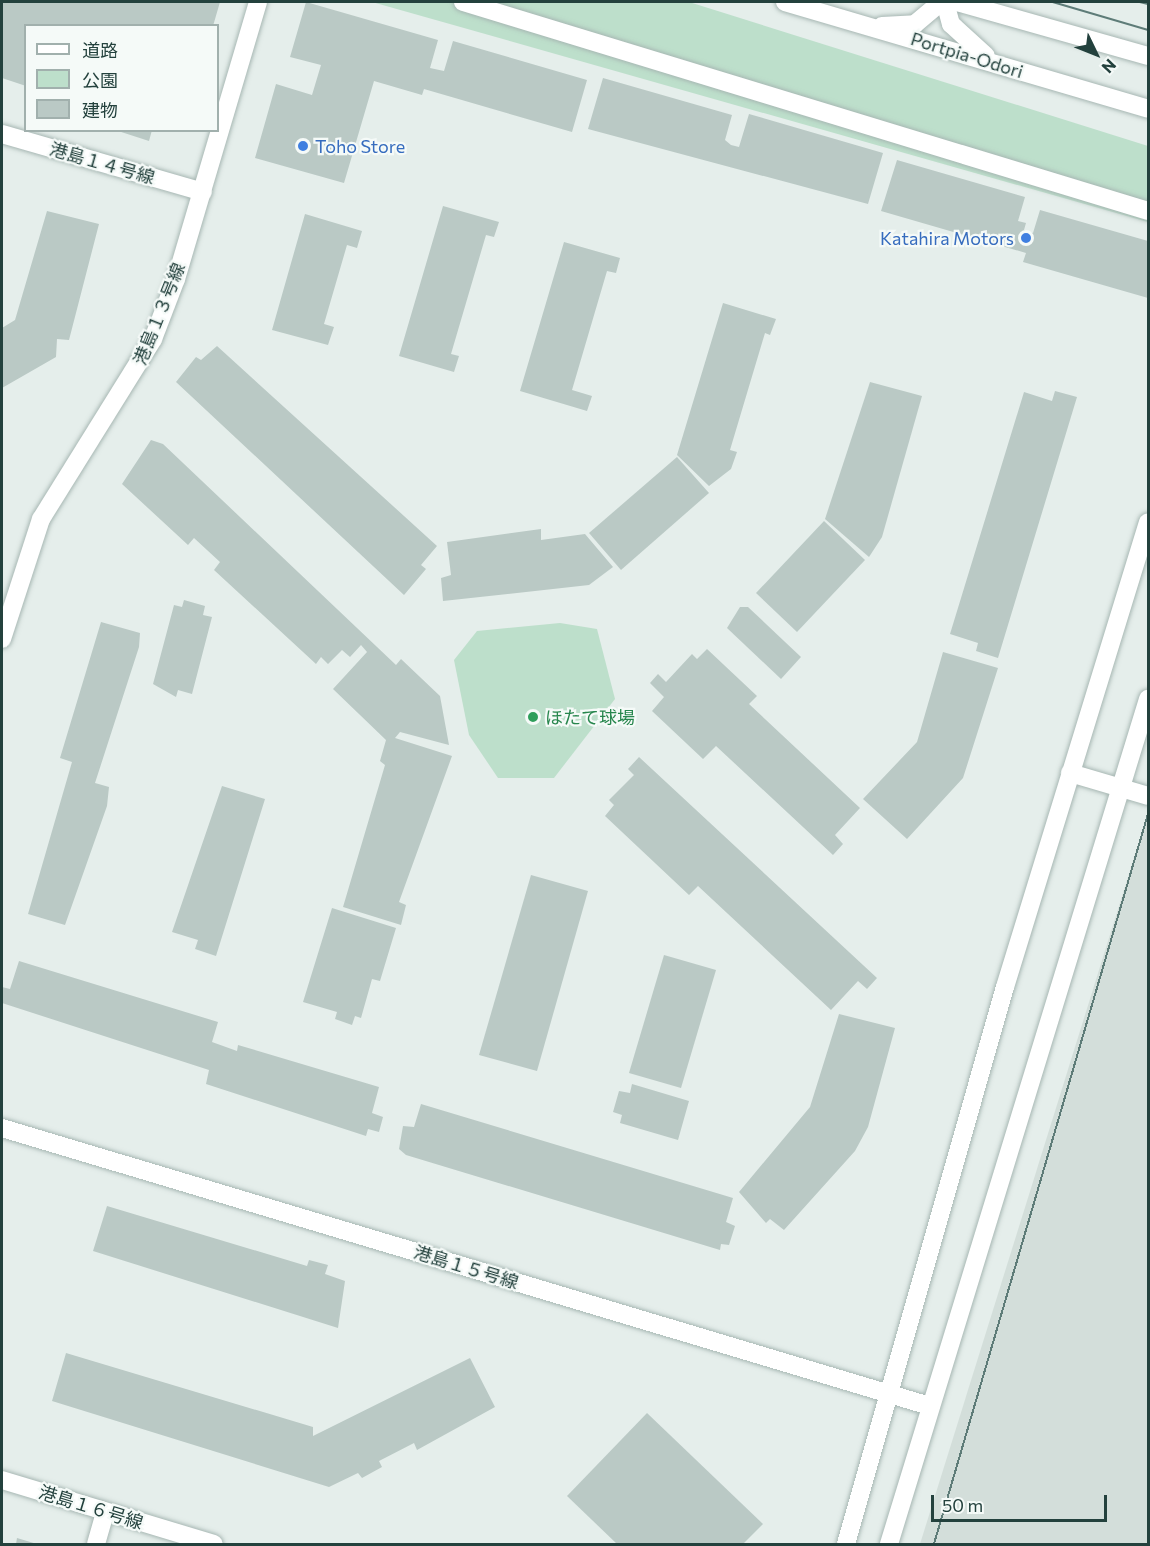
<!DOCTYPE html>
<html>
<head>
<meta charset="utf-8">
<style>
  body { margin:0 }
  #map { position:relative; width:1150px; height:1546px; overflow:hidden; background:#e5eeeb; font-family:Commissioner,"Noto Sans JP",sans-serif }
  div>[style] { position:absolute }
  .built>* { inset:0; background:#d3deda }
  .green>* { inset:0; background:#bddfcb }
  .building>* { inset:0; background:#bac9c5 }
  .roads { filter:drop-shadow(0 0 2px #a7b7b3) drop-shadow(0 0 2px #a7b7b3) }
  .street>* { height:18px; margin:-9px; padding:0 9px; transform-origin:9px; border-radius:9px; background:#fff }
  .secondary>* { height:18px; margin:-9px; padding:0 9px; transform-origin:9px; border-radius:9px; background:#fff }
  .tram>* { height:1.5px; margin:-0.75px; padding:0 0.75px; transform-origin:0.75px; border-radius:0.75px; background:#5e7c78 }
  .dots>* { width:16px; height:16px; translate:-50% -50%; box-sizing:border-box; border:3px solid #f5faf8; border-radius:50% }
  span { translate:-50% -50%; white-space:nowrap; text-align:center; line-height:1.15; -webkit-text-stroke:4.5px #f5faf8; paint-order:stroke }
  .street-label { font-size:18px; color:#23413d }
  .shop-label { font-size:18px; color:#366cbe }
  .left { translate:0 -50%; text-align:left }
  .right { translate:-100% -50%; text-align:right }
  .leisure-label { font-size:18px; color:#27864d }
  .frame { position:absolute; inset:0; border:3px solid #23413d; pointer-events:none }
  .legend { position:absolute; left:24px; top:24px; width:195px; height:108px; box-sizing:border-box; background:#f5faf8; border:2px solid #a1b0ad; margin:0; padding:8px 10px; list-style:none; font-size:18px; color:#23413d }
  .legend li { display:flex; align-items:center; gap:12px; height:30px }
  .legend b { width:30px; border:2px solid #a1b0ad }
  .north { position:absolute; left:1066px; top:24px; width:60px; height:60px; -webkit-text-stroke:4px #f5faf8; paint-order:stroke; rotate:133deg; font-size:16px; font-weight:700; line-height:24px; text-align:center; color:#23413d }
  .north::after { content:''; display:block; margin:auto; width:21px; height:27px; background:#23413d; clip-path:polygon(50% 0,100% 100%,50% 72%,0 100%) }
  .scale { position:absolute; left:931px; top:1495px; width:176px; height:27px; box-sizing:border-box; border:3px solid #23413d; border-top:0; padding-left:8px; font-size:18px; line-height:21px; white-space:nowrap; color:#23413d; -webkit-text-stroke:4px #f5faf8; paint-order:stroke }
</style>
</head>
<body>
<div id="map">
  <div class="built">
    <i style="clip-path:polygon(1148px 813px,1148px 1544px,920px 1544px)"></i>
  </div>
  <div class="green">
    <i style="clip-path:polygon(372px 2px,689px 2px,1148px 146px,1148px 222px)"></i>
    <i style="clip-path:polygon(560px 623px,597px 629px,615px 699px,554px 778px,498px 778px,469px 735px,454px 660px,477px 631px)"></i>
  </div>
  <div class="building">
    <i style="clip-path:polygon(2px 2px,220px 2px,213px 26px,26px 26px,26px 86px,2px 78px)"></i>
    <i style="clip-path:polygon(306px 2px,438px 40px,430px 68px,444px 71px,453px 41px,587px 80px,572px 132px,424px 89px,422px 95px,374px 81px,344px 183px,255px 158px,276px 84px,312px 95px,321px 65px,290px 57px)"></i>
    <i style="clip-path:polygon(603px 78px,732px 115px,725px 140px,731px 145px,739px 147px,749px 114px,883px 153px,868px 204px,588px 129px)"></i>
    <i style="clip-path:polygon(115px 130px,152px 130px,149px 141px)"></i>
    <i style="clip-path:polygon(897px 160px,1025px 197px,1018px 221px,1026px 223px,1024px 230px,1033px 233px,1040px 210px,1148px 241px,1148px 298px,1023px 262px,1026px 253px,881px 211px)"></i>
    <i style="clip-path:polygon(443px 206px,499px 222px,494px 237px,486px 235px,451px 354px,459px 356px,454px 372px,399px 356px)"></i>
    <i style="clip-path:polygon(47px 211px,99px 224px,69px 340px,57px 339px,56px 357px,2px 388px,2px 328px,15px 320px)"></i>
    <i style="clip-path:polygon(305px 214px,362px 231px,357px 248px,347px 245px,324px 324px,334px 327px,328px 345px,272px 330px)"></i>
    <i style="clip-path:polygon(564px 242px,620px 258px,616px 273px,607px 271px,572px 390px,592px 396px,587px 411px,520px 391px)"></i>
    <i style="clip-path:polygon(723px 303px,776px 319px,770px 335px,765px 333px,730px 450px,737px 452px,731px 469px,709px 486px,677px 455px)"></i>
    <i style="clip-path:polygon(217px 346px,437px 546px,421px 565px,426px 569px,404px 595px,176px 382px,196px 357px,201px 360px)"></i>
    <i style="clip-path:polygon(870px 382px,922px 396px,882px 537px,869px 557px,825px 519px)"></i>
    <i style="clip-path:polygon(1055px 391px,1077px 397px,998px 658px,976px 651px,978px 643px,950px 634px,1024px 392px,1052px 401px)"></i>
    <i style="clip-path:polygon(151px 440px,163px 444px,396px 665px,401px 659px,440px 696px,449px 745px,400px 732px,395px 738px,452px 756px,399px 902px,406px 905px,401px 925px,343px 907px,385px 765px,380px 761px,386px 740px,333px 689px,367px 652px,361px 645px,350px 657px,342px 650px,328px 664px,321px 657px,316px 664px,214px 570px,220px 562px,194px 538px,188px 545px,122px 484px)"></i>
    <i style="clip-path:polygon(677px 457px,709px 493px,621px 570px,589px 533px)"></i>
    <i style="clip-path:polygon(824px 521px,865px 560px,797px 632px,756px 593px)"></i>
    <i style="clip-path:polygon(541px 529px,541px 540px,585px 534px,613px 567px,589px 585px,443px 601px,441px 578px,451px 575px,447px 542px)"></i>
    <i style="clip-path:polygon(184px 600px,205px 606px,203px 615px,212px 617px,192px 694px,178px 690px,176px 697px,153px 684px,174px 605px,182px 607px)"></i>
    <i style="clip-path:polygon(740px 607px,748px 607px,801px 657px,781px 679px,727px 628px)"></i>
    <i style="clip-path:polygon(101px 622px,140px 633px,139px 647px,95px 783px,109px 787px,107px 806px,65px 925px,28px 914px,72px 762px,60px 758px)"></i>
    <i style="clip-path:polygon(707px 649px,757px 696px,749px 704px,860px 808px,835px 835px,843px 844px,833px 855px,716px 746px,703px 759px,652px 711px,664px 697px,650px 683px,658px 674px,666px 682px,692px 654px,697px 659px)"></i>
    <i style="clip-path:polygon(943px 652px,998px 668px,963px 778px,907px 839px,863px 799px,917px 742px)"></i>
    <i style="clip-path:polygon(639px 757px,877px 978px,867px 989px,858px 981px,831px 1010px,698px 886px,689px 895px,605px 816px,614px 805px,609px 800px,634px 775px,628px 769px)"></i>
    <i style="clip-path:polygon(222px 786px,265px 799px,216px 956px,195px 949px,198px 940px,172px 932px)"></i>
    <i style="clip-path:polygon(531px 875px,588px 891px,537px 1071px,479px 1055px)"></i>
    <i style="clip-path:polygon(332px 908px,396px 928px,380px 981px,372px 979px,361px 1018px,355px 1016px,352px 1025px,335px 1019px,337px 1012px,303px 1002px)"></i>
    <i style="clip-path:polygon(664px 955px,716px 970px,681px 1088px,629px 1073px)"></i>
    <i style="clip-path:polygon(19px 961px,218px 1022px,212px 1042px,237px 1051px,238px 1045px,379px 1087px,372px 1113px,383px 1117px,379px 1132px,368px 1129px,366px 1136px,206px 1084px,209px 1070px,2px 1003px,2px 987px,10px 989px)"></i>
    <i style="clip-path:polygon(839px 1014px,895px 1028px,868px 1127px,855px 1151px,784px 1230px,770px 1219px,766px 1223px,739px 1192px,810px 1107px)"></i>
    <i style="clip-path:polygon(632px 1084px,689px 1101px,678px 1140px,620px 1123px,622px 1115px,613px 1112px,619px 1091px,630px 1093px)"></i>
    <i style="clip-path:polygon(421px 1104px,733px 1198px,726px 1222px,735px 1226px,729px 1245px,721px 1244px,720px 1250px,406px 1155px,399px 1149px,403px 1126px,414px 1127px)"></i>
    <i style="clip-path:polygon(107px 1206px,307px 1266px,309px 1260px,328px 1265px,325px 1274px,345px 1281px,338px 1328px,93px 1251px)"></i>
    <i style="clip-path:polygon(66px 1353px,313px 1427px,313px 1436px,470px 1358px,495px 1407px,417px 1450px,414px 1443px,379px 1461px,382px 1467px,362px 1478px,358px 1473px,329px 1487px,52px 1401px)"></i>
    <i style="clip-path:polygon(647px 1413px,763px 1524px,743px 1544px,617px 1544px,567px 1496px)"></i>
    <i style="clip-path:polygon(17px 1538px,37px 1544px,16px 1544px)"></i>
  </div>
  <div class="roads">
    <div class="street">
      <i style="left:463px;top:2px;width:716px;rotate:16.97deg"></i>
    </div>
    <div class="secondary">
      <i style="left:785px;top:2px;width:378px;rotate:16.4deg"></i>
      <i style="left:945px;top:2px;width:23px;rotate:75deg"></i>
      <i style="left:951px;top:24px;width:47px;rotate:42.4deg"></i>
      <i style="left:957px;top:2px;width:198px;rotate:15.8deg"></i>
      <i style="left:882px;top:26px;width:33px;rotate:-3deg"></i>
      <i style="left:915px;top:24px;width:34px;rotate:-40deg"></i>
      <i style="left:2px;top:134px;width:209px;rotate:16.1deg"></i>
      <i style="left:2px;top:639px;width:126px;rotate:-72deg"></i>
      <i style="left:41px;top:519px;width:212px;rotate:-58.1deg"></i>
      <i style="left:153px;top:339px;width:64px;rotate:-69deg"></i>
      <i style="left:176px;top:279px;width:289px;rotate:-73.5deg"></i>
      <i style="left:1070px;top:773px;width:81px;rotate:16.4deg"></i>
      <i style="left:2px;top:1128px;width:969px;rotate:16.68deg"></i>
      <i style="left:2px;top:1480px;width:221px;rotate:16.8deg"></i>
      <i style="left:96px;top:1544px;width:33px;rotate:-74deg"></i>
      <i style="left:846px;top:1544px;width:579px;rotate:-74.07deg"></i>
      <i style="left:1005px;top:987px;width:486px;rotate:-72.9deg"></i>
      <i style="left:889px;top:1544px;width:884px;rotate:-72.96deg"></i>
    </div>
  </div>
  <div class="tram">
    <i style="left:1053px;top:2px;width:99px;rotate:16.4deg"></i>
    <i style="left:1140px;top:2px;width:8px;rotate:14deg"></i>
    <i style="left:934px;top:1544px;width:761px;rotate:-73.66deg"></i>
  </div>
  <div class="dots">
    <i style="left:303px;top:146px;background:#3f7fe0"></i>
    <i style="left:1026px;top:238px;background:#3f7fe0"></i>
    <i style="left:533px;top:717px;background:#2e9e5b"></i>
  </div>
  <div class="street-label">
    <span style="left:967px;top:55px;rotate:17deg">Portpia-Odori</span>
    <span style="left:102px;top:163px;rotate:16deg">港島１４号線</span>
    <span style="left:159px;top:314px;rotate:-68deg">港島１３号線</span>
    <span style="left:466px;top:1267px;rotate:17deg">港島１５号線</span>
    <span style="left:91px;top:1507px;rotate:17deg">港島１６号線</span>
  </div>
  <div class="shop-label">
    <span class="left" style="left:315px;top:146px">Toho Store</span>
    <span class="right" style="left:1014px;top:238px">Katahira Motors</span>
  </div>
  <div class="leisure-label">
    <span class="left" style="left:545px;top:717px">ほたて球場</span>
  </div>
  <div class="frame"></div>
  <ul class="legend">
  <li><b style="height:8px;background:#fff"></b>道路</li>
  <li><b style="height:16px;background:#bddfcb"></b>公園</li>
  <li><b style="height:16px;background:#bac9c5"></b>建物</li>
  </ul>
  <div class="north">N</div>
  <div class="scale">50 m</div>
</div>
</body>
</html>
